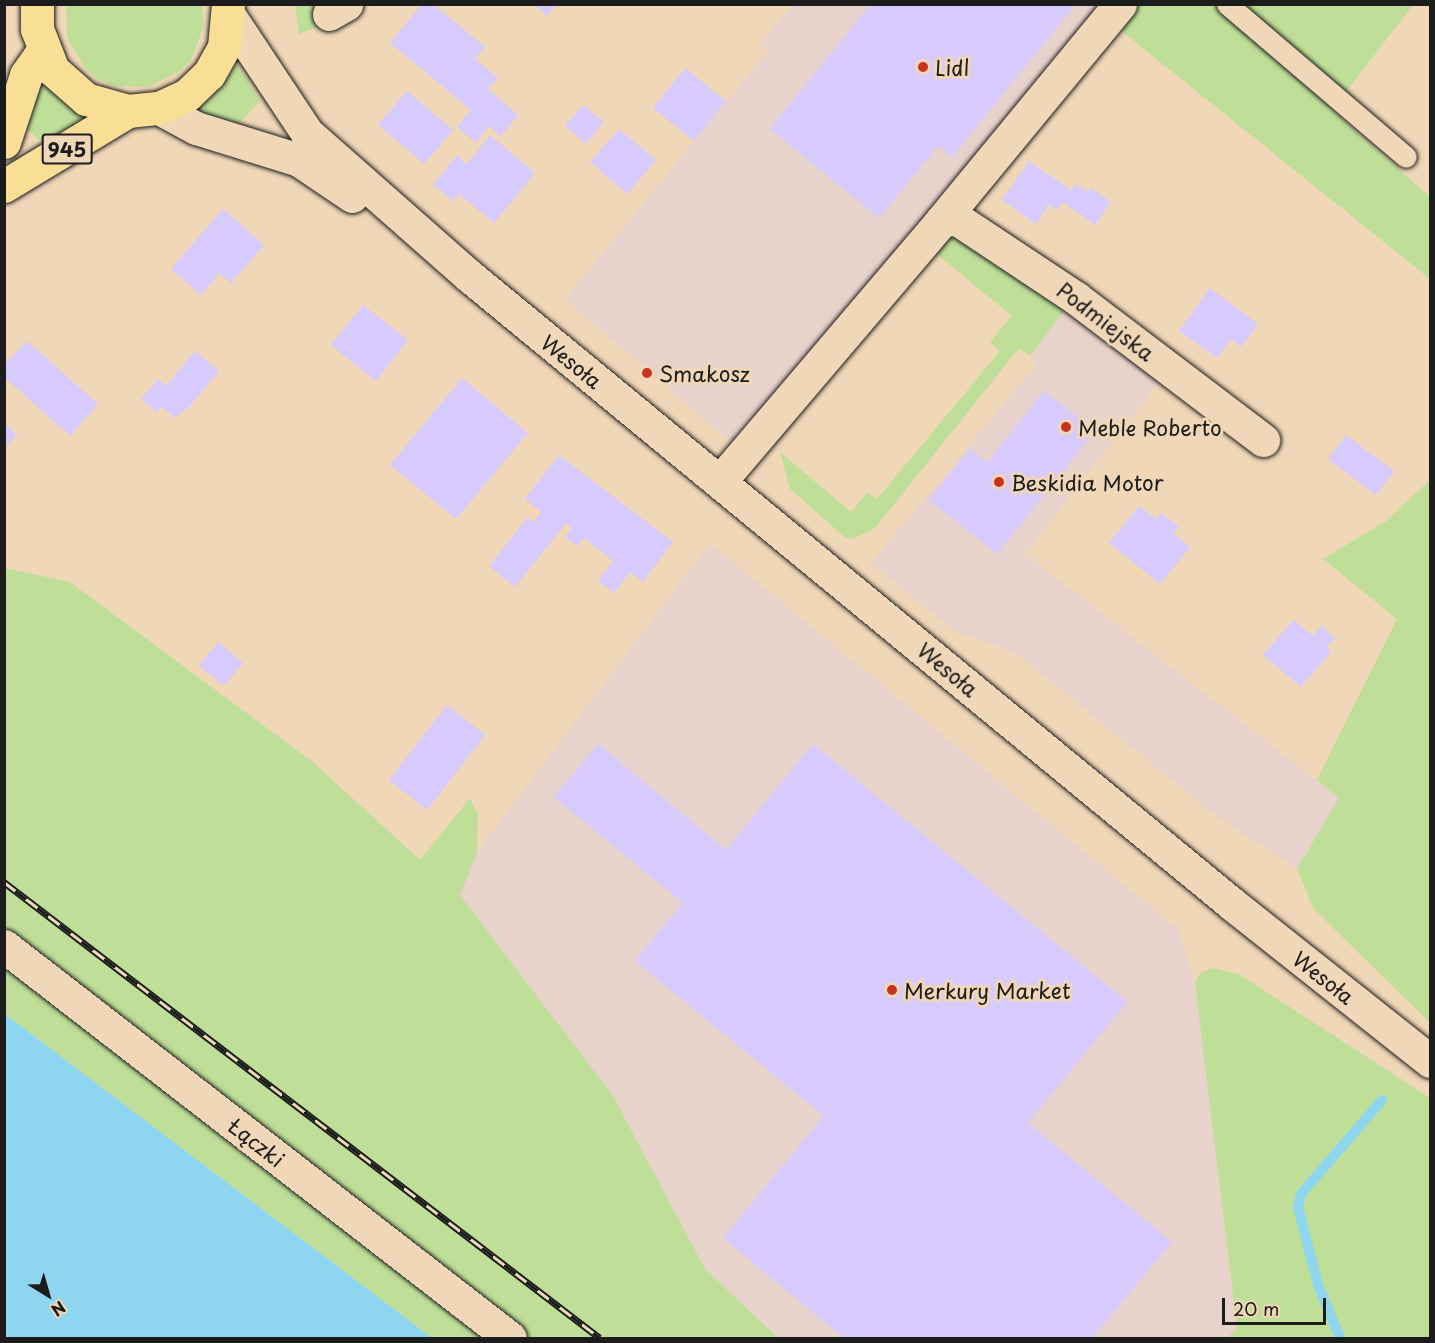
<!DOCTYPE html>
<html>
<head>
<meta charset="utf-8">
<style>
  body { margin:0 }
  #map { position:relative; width:1435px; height:1343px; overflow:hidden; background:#efd7b7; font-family:"Playpen Sans",sans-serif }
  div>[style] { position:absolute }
  .built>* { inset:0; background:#e8d3cc }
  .green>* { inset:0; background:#bfdf98 }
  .water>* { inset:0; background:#8ed6ef }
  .stream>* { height:10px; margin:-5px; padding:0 5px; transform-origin:5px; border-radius:5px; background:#8ed6ef }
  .building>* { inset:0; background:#d7cbfd }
  .roads { filter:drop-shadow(0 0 2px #1c1c1c) drop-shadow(0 0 2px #1c1c1c) }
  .service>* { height:21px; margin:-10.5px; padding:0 10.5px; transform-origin:10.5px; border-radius:10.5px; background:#efd7b7 }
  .minor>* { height:33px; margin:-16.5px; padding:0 16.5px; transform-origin:16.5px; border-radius:16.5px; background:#efd7b7 }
  .secondary>* { height:33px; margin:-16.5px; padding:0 16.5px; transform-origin:16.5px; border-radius:16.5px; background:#efd7b7 }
  .primary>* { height:33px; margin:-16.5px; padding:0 16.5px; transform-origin:16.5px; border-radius:16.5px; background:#f9df96 }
  .rail>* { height:7px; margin-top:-3.5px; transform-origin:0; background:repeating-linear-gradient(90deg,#efd7b7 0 14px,#1c1c1c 0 28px); box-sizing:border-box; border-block:2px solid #1c1c1c }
  .dots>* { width:16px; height:16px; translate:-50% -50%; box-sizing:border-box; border:3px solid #efd7b7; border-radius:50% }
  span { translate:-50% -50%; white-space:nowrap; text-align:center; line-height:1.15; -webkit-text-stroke:6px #efd7b7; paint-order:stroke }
  .shield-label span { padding:2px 4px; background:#efd7b7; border:2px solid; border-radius:4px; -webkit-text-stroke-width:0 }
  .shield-label { font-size:20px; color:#1c1c1c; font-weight:700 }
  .poi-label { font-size:21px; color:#1c1c1c }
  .left { translate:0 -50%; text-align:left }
  .street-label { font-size:21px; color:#1c1c1c }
  .frame { position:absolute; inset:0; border:6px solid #1c1c1c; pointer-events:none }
  .north { position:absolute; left:18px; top:1265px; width:60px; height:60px; -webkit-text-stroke:4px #efd7b7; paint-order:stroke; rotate:143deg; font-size:16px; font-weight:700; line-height:24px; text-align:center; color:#1c1c1c }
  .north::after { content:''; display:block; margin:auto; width:21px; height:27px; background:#1c1c1c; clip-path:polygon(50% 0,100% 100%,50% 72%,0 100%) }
  .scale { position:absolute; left:1222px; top:1298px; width:104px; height:27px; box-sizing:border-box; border:3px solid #1c1c1c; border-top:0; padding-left:8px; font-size:18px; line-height:21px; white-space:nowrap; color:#1c1c1c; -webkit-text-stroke:4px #efd7b7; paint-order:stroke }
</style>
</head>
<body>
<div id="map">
  <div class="built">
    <i style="clip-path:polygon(793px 5px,1102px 5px,735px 446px,565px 299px,768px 51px,760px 43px)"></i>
    <i style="clip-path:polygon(1068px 306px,1163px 377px,1025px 554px,1339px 798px,1297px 869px,1213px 814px,1015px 652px,956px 632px,871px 563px,1036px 365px,1030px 356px)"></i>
    <i style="clip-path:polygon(710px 543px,1179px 930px,1195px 983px,1237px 1328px,1227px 1338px,778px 1338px,705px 1269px,613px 1096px,459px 895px,477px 852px)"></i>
  </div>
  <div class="green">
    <i style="clip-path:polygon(202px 4px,204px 25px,192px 58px,180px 71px,149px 87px,115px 86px,98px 79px,85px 68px,67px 38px,66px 5px)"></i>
    <i style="clip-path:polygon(1102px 4px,1413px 5px,1332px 110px,1430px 197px,1430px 279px,1114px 25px)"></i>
    <i style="clip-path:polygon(295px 5px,318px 5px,319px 26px,299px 34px)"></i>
    <i style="clip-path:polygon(236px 62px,260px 101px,239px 124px,190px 111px,212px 94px)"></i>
    <i style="clip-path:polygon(36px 74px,63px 103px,89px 120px,46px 145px,24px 127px)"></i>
    <i style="clip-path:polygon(955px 229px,1068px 306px,1030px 356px,1019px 348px,875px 528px,853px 539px,845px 537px,790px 489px,780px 452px,851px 512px,868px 492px,877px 499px,1000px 351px,990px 342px,1012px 316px,928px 247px)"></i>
    <i style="clip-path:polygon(1430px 480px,1430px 1023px,1313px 908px,1297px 869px,1339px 798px,1317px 780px,1397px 619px,1323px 559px,1386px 521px)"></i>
    <i style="clip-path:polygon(4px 568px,70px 582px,314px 763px,420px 860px,470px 798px,478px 814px,477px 852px,460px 895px,613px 1096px,705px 1269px,778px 1338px,432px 1338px,5px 1014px)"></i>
    <i style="clip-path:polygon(1212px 968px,1239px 974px,1430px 1098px,1430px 1338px,1227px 1338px,1237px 1328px,1195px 983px,1200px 973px)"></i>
  </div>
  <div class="water">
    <i style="clip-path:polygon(4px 1014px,5px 1014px,432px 1338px,5px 1338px)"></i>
  </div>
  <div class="stream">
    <i style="left:1340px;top:1338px;width:57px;rotate:-112.5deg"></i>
    <i style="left:1318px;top:1285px;width:81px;rotate:-104.4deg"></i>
    <i style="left:1298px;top:1207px;width:13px;rotate:-77deg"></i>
    <i style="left:1301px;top:1194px;width:124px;rotate:-49.2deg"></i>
  </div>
  <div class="building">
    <i style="clip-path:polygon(422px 4px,433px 4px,485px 47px,475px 59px,498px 78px,488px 89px,518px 115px,501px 136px,489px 126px,476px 143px,457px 127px,471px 110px,390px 43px)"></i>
    <i style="clip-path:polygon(534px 4px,557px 4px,547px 16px)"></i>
    <i style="clip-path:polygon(871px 4px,1076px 4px,952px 157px,938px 146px,879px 218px,770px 129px)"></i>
    <i style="clip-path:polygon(685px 68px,726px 101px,694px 141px,653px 108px)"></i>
    <i style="clip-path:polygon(407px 91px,453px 130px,424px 164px,378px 125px)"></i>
    <i style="clip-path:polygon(583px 105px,604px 122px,586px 144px,565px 126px)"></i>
    <i style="clip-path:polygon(619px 129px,656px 160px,627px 194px,590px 162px)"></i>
    <i style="clip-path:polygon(490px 135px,535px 173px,494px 223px,459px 194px,453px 201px,433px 185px,457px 155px,467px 164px)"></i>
    <i style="clip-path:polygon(1029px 161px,1071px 190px,1076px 184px,1088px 192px,1091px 188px,1111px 202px,1095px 225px,1063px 202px,1057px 210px,1049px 205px,1036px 224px,1002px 200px)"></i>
    <i style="clip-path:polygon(223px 209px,264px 245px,231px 283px,219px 273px,201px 295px,171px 269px)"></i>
    <i style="clip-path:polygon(1210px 288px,1258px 324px,1241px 347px,1231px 339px,1217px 358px,1179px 331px)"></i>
    <i style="clip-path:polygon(363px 305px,408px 340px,376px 381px,331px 345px)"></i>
    <i style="clip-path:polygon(27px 341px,98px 404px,70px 436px,4px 377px,4px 365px)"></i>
    <i style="clip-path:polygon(195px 351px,219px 371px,190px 406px,175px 418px,161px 407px,156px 412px,141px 399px,158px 379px,166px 386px)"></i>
    <i style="clip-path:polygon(462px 378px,528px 433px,456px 519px,390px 465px)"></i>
    <i style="clip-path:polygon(1044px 391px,1095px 431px,997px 554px,929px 500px,970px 449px,987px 463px)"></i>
    <i style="clip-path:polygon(4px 423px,17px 435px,4px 449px)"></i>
    <i style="clip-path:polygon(1346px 435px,1394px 471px,1376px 495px,1328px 459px)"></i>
    <i style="clip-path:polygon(559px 455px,673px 542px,643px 582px,630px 572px,614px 593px,598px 581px,613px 561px,584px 538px,578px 546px,565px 537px,572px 528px,566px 523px,515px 587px,489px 566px,528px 517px,534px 523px,541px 511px,525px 499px)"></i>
    <i style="clip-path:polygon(1139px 506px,1156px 519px,1161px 513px,1179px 527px,1173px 533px,1190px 547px,1160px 584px,1109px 543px)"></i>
    <i style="clip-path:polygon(1293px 620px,1313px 636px,1321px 626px,1335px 638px,1326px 648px,1331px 652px,1301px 687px,1263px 655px)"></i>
    <i style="clip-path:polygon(218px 642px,243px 663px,224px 686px,199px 666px)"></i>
    <i style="clip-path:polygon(447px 705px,485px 735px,427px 810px,389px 780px)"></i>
    <i style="clip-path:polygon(598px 744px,726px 850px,813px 744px,1127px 1002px,1028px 1123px,1172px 1242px,1092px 1338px,844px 1338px,723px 1238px,824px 1116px,635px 961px,683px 903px,554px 797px)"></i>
  </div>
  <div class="roads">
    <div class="service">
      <i style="left:1227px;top:4px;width:235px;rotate:40.5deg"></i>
    </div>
    <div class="minor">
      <i style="left:329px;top:14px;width:20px;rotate:-30deg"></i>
      <i style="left:942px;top:220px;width:280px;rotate:-50.5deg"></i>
      <i style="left:721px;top:480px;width:341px;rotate:-49.6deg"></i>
      <i style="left:942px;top:220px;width:15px;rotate:-4deg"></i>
      <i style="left:957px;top:219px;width:143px;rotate:33.6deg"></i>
      <i style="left:1076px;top:298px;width:235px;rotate:37.2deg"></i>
      <i style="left:4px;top:946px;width:640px;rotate:37.77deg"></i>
    </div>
    <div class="secondary">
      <i style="left:230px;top:17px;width:139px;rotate:56.4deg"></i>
      <i style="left:307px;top:133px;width:215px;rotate:41.4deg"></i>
      <i style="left:468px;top:275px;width:990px;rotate:39.46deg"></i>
      <i style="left:1232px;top:904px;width:253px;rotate:38.4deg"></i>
      <i style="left:159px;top:108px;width:42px;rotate:28.4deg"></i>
      <i style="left:196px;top:128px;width:108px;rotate:17.3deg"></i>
      <i style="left:299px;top:160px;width:64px;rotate:34.2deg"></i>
    </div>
    <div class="primary">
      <i style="left:37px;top:4px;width:25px;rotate:90deg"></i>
      <i style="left:37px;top:29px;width:44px;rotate:68.7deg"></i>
      <i style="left:53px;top:70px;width:44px;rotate:41.3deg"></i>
      <i style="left:86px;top:99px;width:44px;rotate:15.9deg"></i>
      <i style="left:128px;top:111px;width:31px;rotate:-6deg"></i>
      <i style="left:159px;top:108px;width:31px;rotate:-25deg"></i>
      <i style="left:187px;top:95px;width:30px;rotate:-44deg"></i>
      <i style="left:209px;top:74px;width:31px;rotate:-61deg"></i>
      <i style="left:224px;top:47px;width:43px;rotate:-84.7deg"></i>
      <i style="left:4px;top:142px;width:71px;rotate:-71.8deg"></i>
      <i style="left:26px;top:75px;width:29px;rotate:-55deg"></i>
      <i style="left:4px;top:186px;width:145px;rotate:-31.2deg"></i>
    </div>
  </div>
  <div class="rail">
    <i style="left:4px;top:882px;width:750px;rotate:37.42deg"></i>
  </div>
  <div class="dots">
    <i style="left:923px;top:67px;background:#c8321e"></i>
    <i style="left:647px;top:373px;background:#c8321e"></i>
    <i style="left:1066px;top:427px;background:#c8321e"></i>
    <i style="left:999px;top:482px;background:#c8321e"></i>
    <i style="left:892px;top:990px;background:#c8321e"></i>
  </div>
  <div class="shield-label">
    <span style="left:67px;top:149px">945</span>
  </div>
  <div class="poi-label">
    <span class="left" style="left:935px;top:67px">Lidl</span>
    <span class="left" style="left:659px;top:373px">Smakosz</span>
    <span class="left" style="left:1078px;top:427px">Meble Roberto</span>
    <span class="left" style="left:1011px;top:482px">Beskidia Motor</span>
    <span class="left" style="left:904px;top:990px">Merkury Market</span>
  </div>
  <div class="street-label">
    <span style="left:1106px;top:321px;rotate:37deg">Podmiejska</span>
    <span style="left:572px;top:361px;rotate:39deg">Wesoła</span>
    <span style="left:948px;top:669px;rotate:40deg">Wesoła</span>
    <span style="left:1324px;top:977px;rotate:38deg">Wesoła</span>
    <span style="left:257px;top:1142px;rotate:38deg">Łączki</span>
  </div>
  <div class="frame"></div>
  <div class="north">N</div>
  <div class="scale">20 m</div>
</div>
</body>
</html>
